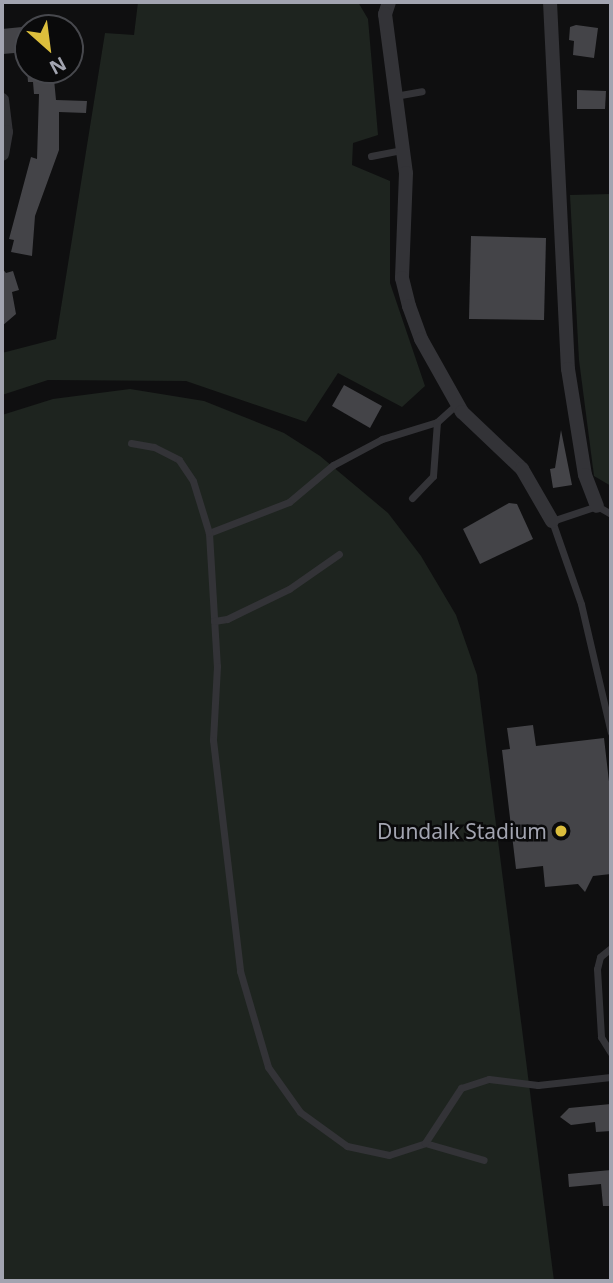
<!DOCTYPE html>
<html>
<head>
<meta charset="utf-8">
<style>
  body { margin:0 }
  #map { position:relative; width:613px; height:1283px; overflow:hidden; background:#0f0f10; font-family:"Noto Sans",sans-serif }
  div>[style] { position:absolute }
  .green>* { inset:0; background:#1e241f }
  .building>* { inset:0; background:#444448 }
  .lane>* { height:7px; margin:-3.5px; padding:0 3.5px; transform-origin:3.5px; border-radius:3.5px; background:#333337 }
  .street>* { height:14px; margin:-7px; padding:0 7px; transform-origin:7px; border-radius:7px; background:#333337 }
  .dots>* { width:19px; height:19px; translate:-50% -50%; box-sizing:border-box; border:4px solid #0a0a0b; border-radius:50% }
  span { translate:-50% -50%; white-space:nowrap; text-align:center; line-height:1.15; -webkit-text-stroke:5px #0a0a0b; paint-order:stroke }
  .poi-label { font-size:21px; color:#a2a4b0 }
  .right { translate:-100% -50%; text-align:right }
  .frame { position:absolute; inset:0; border:4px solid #a2a4b0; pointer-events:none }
  .north { position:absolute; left:14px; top:14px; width:70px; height:70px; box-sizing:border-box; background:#0a0a0b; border:2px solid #47484d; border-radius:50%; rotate:152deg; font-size:19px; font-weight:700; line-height:28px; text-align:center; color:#a2a4b0 }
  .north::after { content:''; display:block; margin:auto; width:24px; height:32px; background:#dcbe3c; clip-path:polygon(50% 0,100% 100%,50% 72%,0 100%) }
</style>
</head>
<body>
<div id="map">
  <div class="green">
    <i style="clip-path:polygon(138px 2px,358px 2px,368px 19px,378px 135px,353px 143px,352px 165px,390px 181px,390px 283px,425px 386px,402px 407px,338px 373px,306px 422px,186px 381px,48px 380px,2px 395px,2px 353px,56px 339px,105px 33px,134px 35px)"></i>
    <i style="clip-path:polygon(611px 194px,611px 486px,594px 476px,579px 360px,570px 195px)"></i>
    <i style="clip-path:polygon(130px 389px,204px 401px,284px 433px,320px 456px,388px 513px,421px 556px,456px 615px,477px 675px,554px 1281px,2px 1281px,2px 415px,53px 399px)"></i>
  </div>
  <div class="building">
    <i style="clip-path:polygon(576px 25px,598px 28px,594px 58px,573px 55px,574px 41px,569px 40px,570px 27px)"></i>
    <i style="clip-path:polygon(22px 27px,25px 52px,3px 54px,2px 29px)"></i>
    <i style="clip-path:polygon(27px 70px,65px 70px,66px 78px,54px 79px,56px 100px,87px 101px,86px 113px,59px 112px,59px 150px,35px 216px,32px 256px,11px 252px,14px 240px,9px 239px,31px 157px,37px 159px,39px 94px,34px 94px,33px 82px,28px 82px)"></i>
    <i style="clip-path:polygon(577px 90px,606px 91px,605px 109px,577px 109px)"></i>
    <i style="clip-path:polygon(471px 236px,546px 238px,544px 320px,469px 319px)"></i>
    <i style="clip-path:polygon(2px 268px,6px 273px,13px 271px,19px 290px,12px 292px,16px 314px,2px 326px)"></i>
    <i style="clip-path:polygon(344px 385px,382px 406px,370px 428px,332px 406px)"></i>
    <i style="clip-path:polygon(561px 430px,572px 485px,553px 488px,550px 469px,555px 468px)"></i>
    <i style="clip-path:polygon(509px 503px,517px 504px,533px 539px,480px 564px,463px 529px)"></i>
    <i style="clip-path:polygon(533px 725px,536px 746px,604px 738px,611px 799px,611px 874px,593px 876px,585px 892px,578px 884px,545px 887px,543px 866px,516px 869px,502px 750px,510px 749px,507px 728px)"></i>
    <i style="clip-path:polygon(611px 1104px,611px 1131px,596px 1132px,595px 1122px,571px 1125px,560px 1117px,569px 1108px)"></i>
    <i style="clip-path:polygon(611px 1170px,611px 1206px,603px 1206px,601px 1184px,569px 1187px,568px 1174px)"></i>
  </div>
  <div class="lane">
    <i style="left:395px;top:96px;width:27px;rotate:-10deg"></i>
    <i style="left:371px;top:156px;width:32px;rotate:-11deg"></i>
    <i style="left:457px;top:404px;width:27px;rotate:138deg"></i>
    <i style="left:437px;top:422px;width:58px;rotate:162.8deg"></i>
    <i style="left:382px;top:439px;width:55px;rotate:152deg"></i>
    <i style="left:333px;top:465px;width:57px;rotate:139.9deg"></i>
    <i style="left:289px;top:502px;width:86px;rotate:158.8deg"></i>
    <i style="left:209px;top:533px;width:133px;rotate:86.6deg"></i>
    <i style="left:217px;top:666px;width:74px;rotate:93.1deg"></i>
    <i style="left:213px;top:740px;width:233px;rotate:83.3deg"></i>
    <i style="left:240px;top:971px;width:100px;rotate:73.7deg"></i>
    <i style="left:268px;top:1067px;width:55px;rotate:54.6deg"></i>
    <i style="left:300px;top:1112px;width:58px;rotate:35.9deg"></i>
    <i style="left:347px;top:1146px;width:43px;rotate:12.1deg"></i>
    <i style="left:389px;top:1155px;width:38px;rotate:-18deg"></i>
    <i style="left:425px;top:1143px;width:61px;rotate:16.1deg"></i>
    <i style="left:131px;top:443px;width:23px;rotate:10deg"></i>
    <i style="left:154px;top:447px;width:28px;rotate:27deg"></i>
    <i style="left:179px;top:460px;width:25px;rotate:56deg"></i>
    <i style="left:193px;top:481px;width:54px;rotate:72.9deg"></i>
    <i style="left:412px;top:498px;width:30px;rotate:-46deg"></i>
    <i style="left:433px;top:476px;width:54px;rotate:-85.8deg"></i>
    <i style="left:611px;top:514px;width:16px;rotate:-150deg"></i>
    <i style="left:597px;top:506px;width:47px;rotate:161.6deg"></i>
    <i style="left:552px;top:521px;width:88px;rotate:70.7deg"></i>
    <i style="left:581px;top:604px;width:132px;rotate:76.9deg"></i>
    <i style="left:214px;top:621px;width:13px;rotate:-9deg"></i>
    <i style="left:227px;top:619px;width:69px;rotate:-25.8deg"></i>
    <i style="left:289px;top:589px;width:61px;rotate:-35deg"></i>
    <i style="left:611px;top:948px;width:14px;rotate:141deg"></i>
    <i style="left:600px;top:957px;width:12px;rotate:104deg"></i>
    <i style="left:597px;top:969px;width:68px;rotate:86.6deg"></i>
    <i style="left:601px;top:1037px;width:19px;rotate:58deg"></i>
    <i style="left:425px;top:1143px;width:66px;rotate:-56.8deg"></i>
    <i style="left:461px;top:1088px;width:29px;rotate:-18deg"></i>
    <i style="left:489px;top:1079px;width:49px;rotate:7deg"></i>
    <i style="left:538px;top:1085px;width:73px;rotate:-6.3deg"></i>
  </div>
  <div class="street">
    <i style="left:389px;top:2px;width:13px;rotate:108deg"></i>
    <i style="left:385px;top:14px;width:160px;rotate:82.5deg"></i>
    <i style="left:406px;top:173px;width:105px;rotate:92.2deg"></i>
    <i style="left:402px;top:278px;width:29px;rotate:76deg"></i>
    <i style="left:409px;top:306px;width:35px;rotate:70deg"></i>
    <i style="left:421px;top:339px;width:84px;rotate:60.7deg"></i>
    <i style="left:462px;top:412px;width:83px;rotate:43.5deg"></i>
    <i style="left:522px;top:469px;width:60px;rotate:60deg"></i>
    <i style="left:550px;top:2px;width:367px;rotate:87.2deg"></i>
    <i style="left:568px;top:369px;width:107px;rotate:80.9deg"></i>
    <i style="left:585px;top:475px;width:33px;rotate:69deg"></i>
    <i style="left:2px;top:100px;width:32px;rotate:83deg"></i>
    <i style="left:6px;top:132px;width:22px;rotate:100deg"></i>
  </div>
  <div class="dots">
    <i style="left:561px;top:831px;background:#dcbe3c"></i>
  </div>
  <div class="poi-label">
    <span class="right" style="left:547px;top:831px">Dundalk Stadium</span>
  </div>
  <div class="frame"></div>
  <div class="north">N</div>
</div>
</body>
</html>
